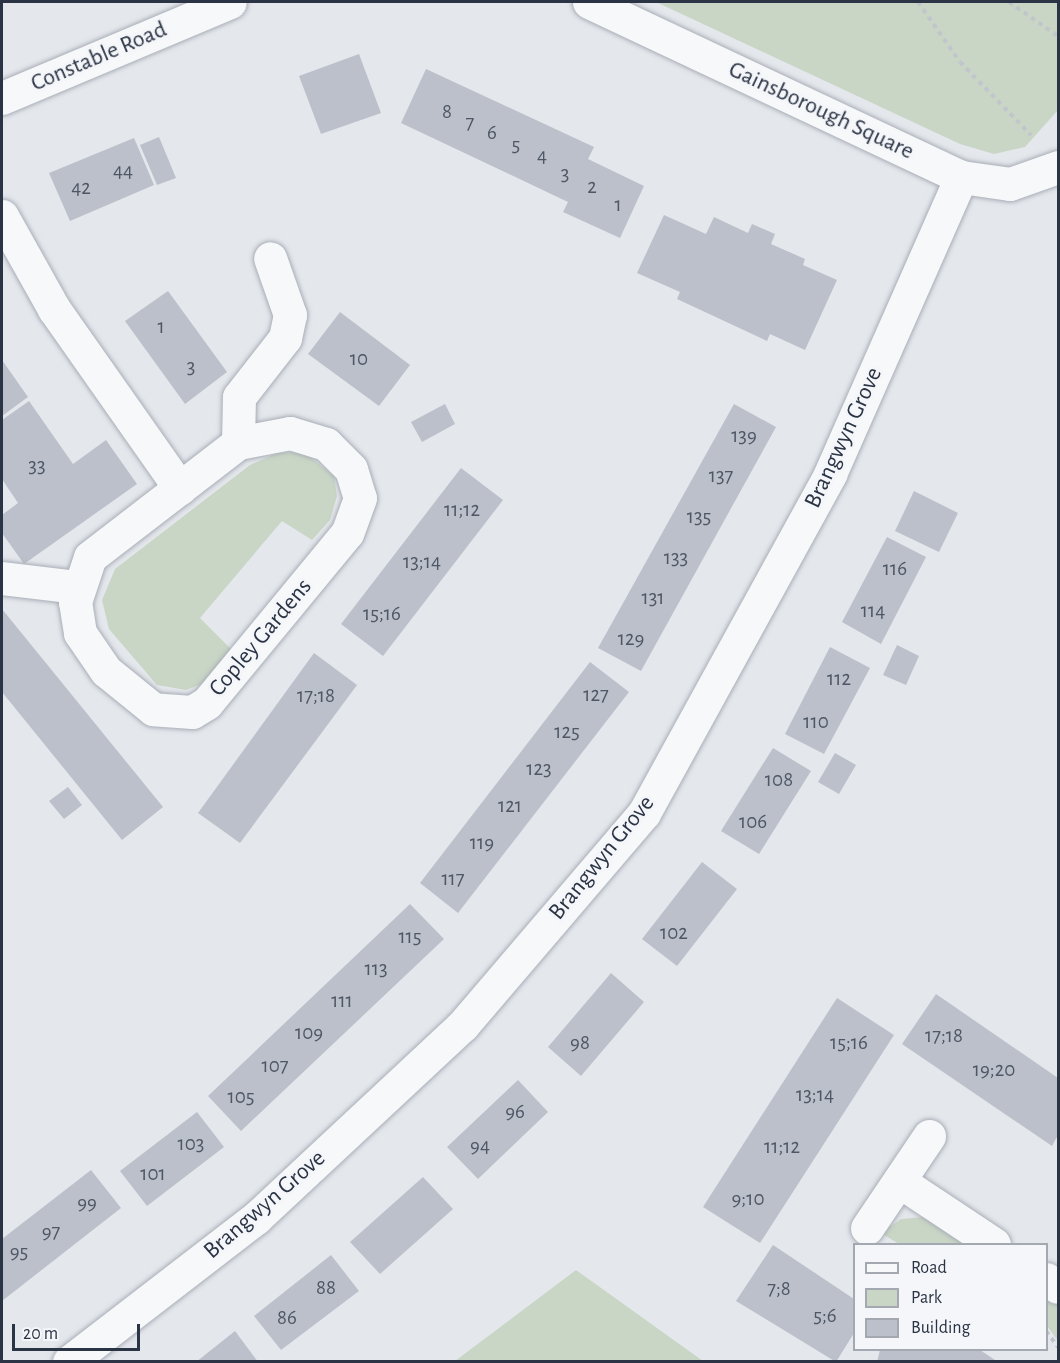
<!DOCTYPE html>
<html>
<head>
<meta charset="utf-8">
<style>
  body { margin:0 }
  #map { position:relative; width:1060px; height:1363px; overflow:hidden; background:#e4e7ec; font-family:"Alegreya Sans",sans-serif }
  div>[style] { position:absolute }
  .green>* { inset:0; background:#c9d6c5 }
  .building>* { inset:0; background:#bbc0ca }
  .path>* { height:4px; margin-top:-2px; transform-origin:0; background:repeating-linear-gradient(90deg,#c2c5cb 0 4.5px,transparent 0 9px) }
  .roads { filter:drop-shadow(0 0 2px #a9aeb7) drop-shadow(0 0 2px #a9aeb7) }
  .minor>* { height:33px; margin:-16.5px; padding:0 16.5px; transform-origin:16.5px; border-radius:16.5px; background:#f7f8fa }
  span { translate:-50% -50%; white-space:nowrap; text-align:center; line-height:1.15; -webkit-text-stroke:6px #f4f6f9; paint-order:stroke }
  .number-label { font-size:21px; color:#4f5766 }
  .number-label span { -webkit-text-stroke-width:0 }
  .street-label { font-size:24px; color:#2b3445 }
  .frame { position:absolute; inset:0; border:3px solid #2b3445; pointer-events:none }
  .legend { position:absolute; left:853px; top:1243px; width:195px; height:108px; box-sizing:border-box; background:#f4f6f9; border:2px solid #a4a8b1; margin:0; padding:8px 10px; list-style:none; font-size:18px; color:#2b3445 }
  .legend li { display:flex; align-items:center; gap:12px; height:30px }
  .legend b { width:30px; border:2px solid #a4a8b1 }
  .scale { position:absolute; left:12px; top:1324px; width:128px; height:27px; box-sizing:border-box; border:3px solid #2b3445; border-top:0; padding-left:8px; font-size:18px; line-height:21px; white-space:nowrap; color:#2b3445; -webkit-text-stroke:4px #f4f6f9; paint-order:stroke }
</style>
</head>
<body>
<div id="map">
  <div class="green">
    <i style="clip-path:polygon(656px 2px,1058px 2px,1058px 110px,1025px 147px,994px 154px,960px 144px)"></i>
    <i style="clip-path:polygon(304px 452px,334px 476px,337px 496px,330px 520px,312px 540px,282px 521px,200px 618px,232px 650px,202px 684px,186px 690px,157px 685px,109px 629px,102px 600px,115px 569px,250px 465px,277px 453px)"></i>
    <i style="clip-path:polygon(923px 1217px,933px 1222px,969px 1244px,899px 1244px,881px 1233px,901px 1219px)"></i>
    <i style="clip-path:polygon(576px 1270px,703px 1361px,455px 1361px)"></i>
    <i style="clip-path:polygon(1046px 1293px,1058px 1301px,1058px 1341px,1047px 1326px)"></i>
  </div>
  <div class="building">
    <i style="clip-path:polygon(359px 54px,381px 113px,321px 134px,299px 76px)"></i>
    <i style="clip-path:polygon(426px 69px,594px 147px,588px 159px,644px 186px,620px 238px,563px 212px,568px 202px,401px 123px)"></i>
    <i style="clip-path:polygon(159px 137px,176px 178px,157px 185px,140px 145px)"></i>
    <i style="clip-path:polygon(134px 138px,154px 185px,70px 221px,49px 173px)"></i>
    <i style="clip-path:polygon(664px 215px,706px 234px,714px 217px,748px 233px,752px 224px,775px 234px,771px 244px,805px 259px,803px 265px,837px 280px,805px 350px,770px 334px,767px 341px,677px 299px,680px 292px,637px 273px)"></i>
    <i style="clip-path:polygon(168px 291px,227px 372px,185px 404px,125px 321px)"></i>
    <i style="clip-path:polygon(340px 312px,410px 365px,379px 406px,308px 354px)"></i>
    <i style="clip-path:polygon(2px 360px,28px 397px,2px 416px)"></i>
    <i style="clip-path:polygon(29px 401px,73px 464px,106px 440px,137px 484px,24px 564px,2px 533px,2px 515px,18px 503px,2px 479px,2px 420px)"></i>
    <i style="clip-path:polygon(445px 404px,455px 424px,422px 442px,411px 422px)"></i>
    <i style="clip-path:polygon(734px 404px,776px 427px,641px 671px,598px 648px)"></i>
    <i style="clip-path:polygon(461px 468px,503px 500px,383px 656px,341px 624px)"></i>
    <i style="clip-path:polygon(914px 491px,958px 513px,939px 552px,895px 531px)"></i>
    <i style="clip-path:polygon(887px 537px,926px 557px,881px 644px,842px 622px)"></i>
    <i style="clip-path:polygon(2px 609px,163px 807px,122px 840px,2px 692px)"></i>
    <i style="clip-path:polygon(897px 645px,919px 656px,906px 685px,883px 675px)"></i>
    <i style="clip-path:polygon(830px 647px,870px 668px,824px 754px,785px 734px)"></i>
    <i style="clip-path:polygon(314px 653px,357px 685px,240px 843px,198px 813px)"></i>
    <i style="clip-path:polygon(590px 662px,629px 692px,458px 913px,420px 883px)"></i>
    <i style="clip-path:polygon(773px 748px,811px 771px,759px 854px,721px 831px)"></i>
    <i style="clip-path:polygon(835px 753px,856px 765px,839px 794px,818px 782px)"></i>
    <i style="clip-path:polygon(68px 787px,82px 805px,64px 819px,49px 801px)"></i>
    <i style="clip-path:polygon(702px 862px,737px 889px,677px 966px,642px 939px)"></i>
    <i style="clip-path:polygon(410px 904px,444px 939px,241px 1131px,208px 1096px)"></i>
    <i style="clip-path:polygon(611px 973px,644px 1002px,581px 1076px,548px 1047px)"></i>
    <i style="clip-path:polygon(936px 994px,1058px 1078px,1058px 1135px,1052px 1146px,902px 1044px)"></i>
    <i style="clip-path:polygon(837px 998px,894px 1035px,760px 1243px,703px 1207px)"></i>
    <i style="clip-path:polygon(518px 1080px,548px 1112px,478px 1179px,447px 1147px)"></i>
    <i style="clip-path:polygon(197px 1112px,224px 1147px,147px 1206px,120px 1171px)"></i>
    <i style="clip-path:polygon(91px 1170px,121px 1208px,2px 1301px,2px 1239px)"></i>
    <i style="clip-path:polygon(423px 1177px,453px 1209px,380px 1274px,350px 1242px)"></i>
    <i style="clip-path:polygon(773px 1245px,854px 1299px,854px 1333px,836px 1362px,736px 1301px)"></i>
    <i style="clip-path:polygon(331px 1255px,359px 1291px,281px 1350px,254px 1316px)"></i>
    <i style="clip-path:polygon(235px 1331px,258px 1362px,196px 1362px)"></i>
    <i style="clip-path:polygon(880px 1350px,980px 1350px,998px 1362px,877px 1362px)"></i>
  </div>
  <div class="path">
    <i style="left:918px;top:2px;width:73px;rotate:55deg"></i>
    <i style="left:960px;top:62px;width:102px;rotate:45.8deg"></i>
    <i style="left:1009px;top:2px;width:60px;rotate:34.8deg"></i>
    <i style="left:1046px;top:1331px;width:20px;rotate:53deg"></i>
  </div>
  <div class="roads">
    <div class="minor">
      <i style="left:589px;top:2px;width:411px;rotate:25.2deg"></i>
      <i style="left:961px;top:177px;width:49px;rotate:8.1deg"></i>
      <i style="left:1010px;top:184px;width:51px;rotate:-19.5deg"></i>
      <i style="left:2px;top:98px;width:247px;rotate:-22.8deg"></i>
      <i style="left:2px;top:216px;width:107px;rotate:60.8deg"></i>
      <i style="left:54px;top:309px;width:219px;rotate:54.9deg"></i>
      <i style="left:290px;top:433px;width:38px;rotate:17deg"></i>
      <i style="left:326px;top:444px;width:35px;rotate:45deg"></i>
      <i style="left:351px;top:469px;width:30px;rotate:73deg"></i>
      <i style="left:360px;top:498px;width:37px;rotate:110deg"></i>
      <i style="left:347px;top:533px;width:220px;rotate:129.5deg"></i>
      <i style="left:207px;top:703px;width:17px;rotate:149deg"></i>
      <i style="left:192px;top:712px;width:39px;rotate:-176deg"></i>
      <i style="left:153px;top:709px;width:60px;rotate:-141deg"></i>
      <i style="left:106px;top:671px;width:46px;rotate:-124.4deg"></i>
      <i style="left:80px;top:633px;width:31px;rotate:-99deg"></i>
      <i style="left:75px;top:602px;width:47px;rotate:-71.6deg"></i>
      <i style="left:90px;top:557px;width:187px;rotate:-37.6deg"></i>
      <i style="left:238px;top:443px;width:53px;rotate:-10.9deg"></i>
      <i style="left:238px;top:443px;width:46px;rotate:-88.8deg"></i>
      <i style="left:239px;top:397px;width:75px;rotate:-52.1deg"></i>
      <i style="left:285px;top:338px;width:24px;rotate:-78deg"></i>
      <i style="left:290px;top:315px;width:60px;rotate:-109.3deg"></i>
      <i style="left:2px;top:578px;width:77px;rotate:6.8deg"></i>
      <i style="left:899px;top:1181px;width:114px;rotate:33.6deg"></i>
      <i style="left:867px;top:1228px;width:111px;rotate:-56deg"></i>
      <i style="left:1046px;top:1279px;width:14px;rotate:34deg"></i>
      <i style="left:69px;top:1362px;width:236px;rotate:-37.6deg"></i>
      <i style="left:256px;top:1218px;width:283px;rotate:-43deg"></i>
      <i style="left:463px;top:1025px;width:279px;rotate:-49.5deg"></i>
      <i style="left:644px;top:813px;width:387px;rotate:-61.2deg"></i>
      <i style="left:830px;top:474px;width:325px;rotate:-66.2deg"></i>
    </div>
  </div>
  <div class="number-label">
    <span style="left:447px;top:112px">8</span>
    <span style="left:470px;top:123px">7</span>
    <span style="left:492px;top:133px">6</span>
    <span style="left:516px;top:145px">5</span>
    <span style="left:542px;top:156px">4</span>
    <span style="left:123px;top:171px">44</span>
    <span style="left:565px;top:174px">3</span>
    <span style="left:592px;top:187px">2</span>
    <span style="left:81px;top:188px">42</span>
    <span style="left:618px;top:205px">1</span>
    <span style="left:161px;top:327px">1</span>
    <span style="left:359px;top:359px">10</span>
    <span style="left:191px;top:367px">3</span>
    <span style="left:744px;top:436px">139</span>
    <span style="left:37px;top:466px">33</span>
    <span style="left:721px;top:476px">137</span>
    <span style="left:462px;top:510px">11;12</span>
    <span style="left:699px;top:517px">135</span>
    <span style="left:676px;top:558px">133</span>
    <span style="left:422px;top:562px">13;14</span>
    <span style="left:895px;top:569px">116</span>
    <span style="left:653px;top:598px">131</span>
    <span style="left:873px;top:611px">114</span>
    <span style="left:382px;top:614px">15;16</span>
    <span style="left:631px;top:639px">129</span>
    <span style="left:839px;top:679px">112</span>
    <span style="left:596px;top:695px">127</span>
    <span style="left:316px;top:696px">17;18</span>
    <span style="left:816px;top:722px">110</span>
    <span style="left:567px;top:732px">125</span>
    <span style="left:539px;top:769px">123</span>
    <span style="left:779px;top:780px">108</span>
    <span style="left:510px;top:806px">121</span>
    <span style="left:753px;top:822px">106</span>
    <span style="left:482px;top:843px">119</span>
    <span style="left:453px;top:879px">117</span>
    <span style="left:674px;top:933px">102</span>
    <span style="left:410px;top:937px">115</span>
    <span style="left:376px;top:969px">113</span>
    <span style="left:342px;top:1001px">111</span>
    <span style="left:309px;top:1033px">109</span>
    <span style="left:944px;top:1036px">17;18</span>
    <span style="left:580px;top:1043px">98</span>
    <span style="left:849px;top:1043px">15;16</span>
    <span style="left:275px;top:1066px">107</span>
    <span style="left:994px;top:1070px">19;20</span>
    <span style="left:815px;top:1095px">13;14</span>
    <span style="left:241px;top:1097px">105</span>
    <span style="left:515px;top:1112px">96</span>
    <span style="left:191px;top:1144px">103</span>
    <span style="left:480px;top:1146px">94</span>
    <span style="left:782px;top:1147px">11;12</span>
    <span style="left:153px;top:1174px">101</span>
    <span style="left:748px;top:1199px">9;10</span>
    <span style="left:87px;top:1203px">99</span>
    <span style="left:51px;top:1232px">97</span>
    <span style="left:19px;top:1252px">95</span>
    <span style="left:326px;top:1288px">88</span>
    <span style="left:779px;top:1289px">7;8</span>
    <span style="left:825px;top:1316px">5;6</span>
    <span style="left:287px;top:1318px">86</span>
  </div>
  <div class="street-label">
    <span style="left:99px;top:57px;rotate:-23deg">Constable Road</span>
    <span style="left:821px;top:111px;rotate:25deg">Gainsborough Square</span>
    <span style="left:844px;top:438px;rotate:-65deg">Brangwyn Grove</span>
    <span style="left:261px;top:638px;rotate:-50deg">Copley Gardens</span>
    <span style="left:602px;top:858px;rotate:-51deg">Brangwyn Grove</span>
    <span style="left:265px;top:1205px;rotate:-41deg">Brangwyn Grove</span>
  </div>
  <div class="frame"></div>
  <ul class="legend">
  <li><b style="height:8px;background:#f7f8fa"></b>Road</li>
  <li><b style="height:16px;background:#c9d6c5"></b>Park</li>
  <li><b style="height:16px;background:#bbc0ca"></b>Building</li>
  </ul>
  <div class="scale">20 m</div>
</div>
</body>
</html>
